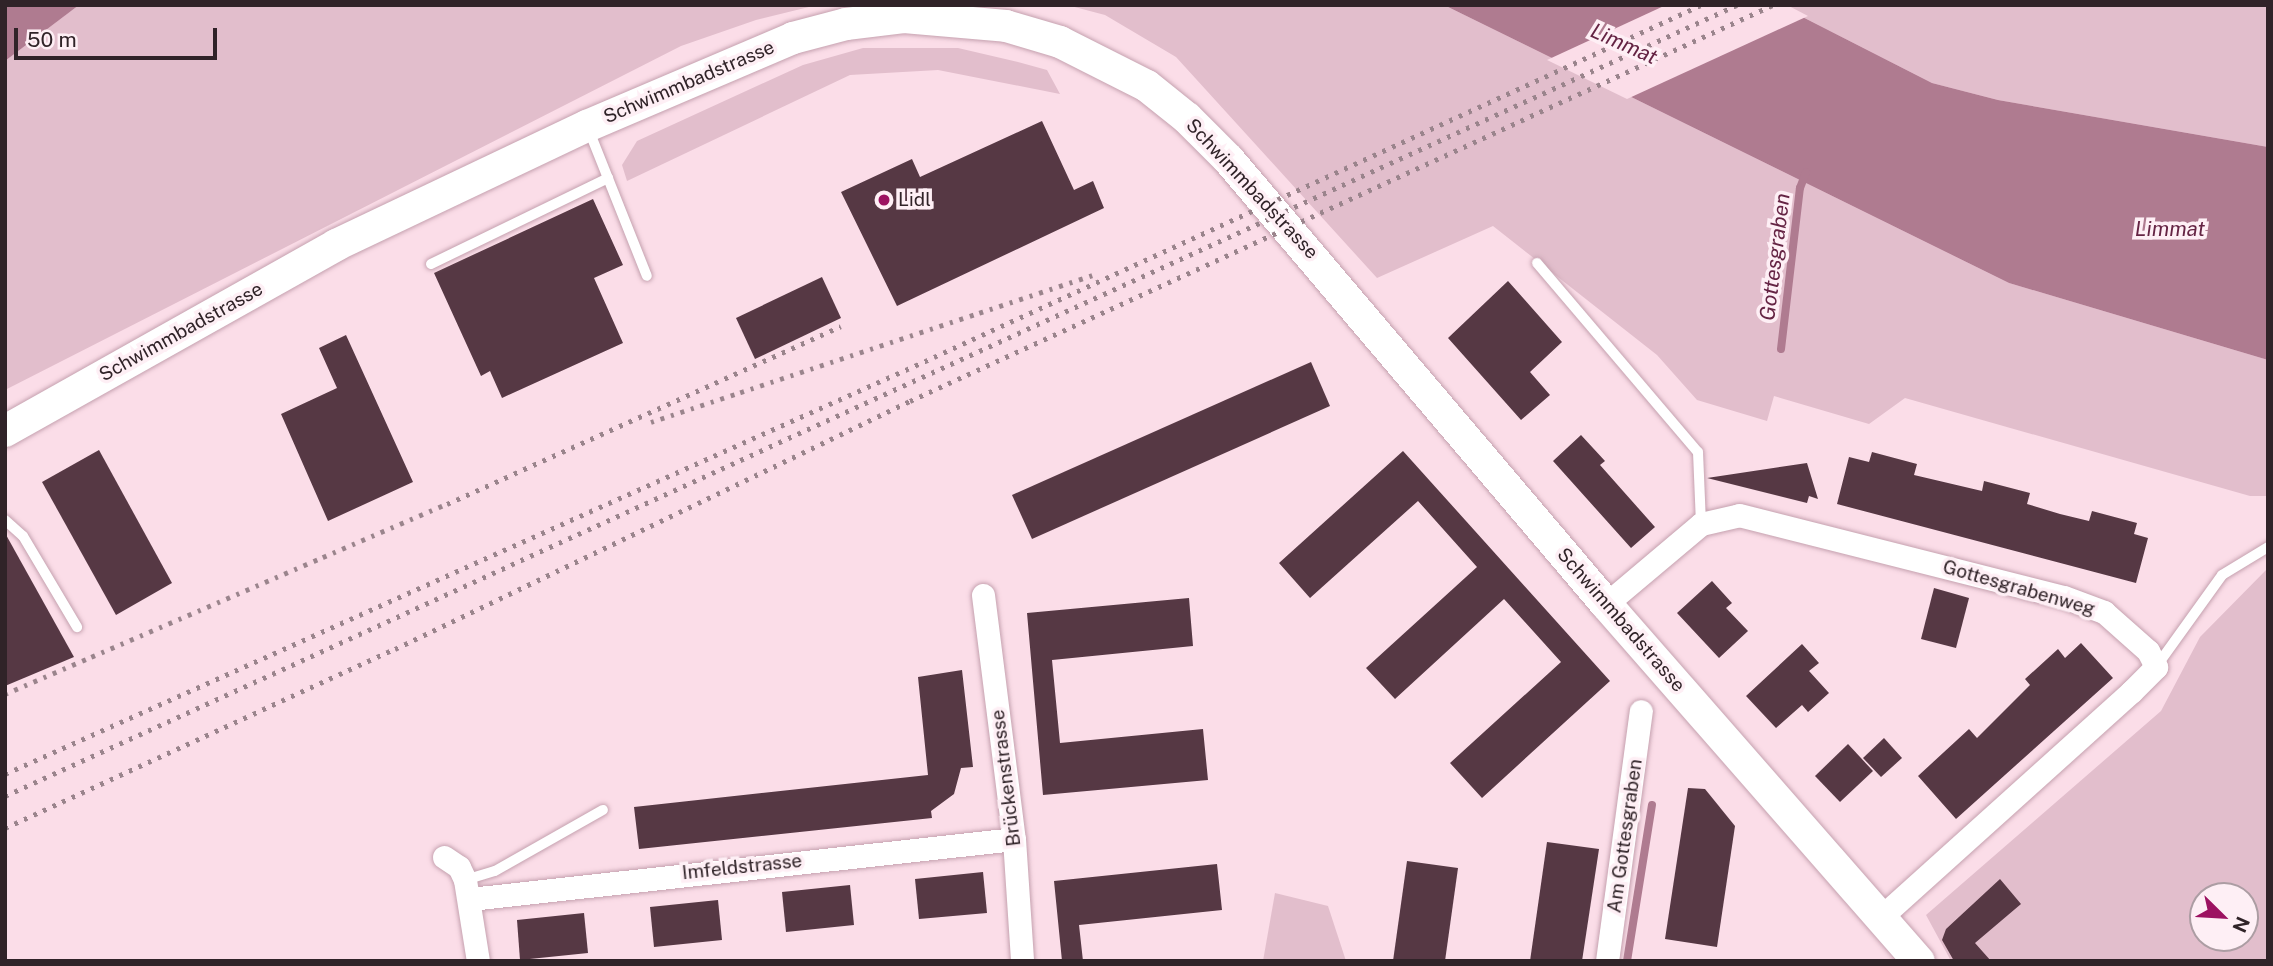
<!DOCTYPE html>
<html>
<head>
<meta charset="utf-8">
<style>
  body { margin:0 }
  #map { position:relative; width:2273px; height:966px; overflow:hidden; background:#fbdde8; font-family:"Public Sans",sans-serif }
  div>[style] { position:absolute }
  .green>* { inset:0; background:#e2becc }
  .water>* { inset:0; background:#af7b90 }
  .pier>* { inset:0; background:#fbdde8 }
  .stream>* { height:8px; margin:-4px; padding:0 4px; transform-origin:4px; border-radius:4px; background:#af7b90 }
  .building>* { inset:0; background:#563844 }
  .roads { filter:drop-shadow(0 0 2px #c5a1af) drop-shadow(0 0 2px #c5a1af) }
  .service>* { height:10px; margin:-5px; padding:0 5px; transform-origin:5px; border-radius:5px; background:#fff }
  .minor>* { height:23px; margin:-11.5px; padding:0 11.5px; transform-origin:11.5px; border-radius:11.5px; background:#fff }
  .secondary>* { height:32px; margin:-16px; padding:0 16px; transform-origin:16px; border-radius:16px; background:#fff }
  .rail>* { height:5px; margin-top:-2.5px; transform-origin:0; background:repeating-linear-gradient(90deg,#9a848c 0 3.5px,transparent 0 10.5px) }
  .dots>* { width:19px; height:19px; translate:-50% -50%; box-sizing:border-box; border:4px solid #feeff5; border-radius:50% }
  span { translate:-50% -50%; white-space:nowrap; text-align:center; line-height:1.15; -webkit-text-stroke:7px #feeff5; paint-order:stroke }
  .street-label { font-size:19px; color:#302328 }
  .poi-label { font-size:19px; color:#302328 }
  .left { translate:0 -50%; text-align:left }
  .water-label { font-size:21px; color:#652444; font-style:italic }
  .frame { position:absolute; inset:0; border:7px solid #302328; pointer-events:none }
  .north { position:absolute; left:2189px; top:882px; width:70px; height:70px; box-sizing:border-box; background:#feeff5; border:2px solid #ac9da3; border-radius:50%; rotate:114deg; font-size:19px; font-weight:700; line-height:28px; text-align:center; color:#302328 }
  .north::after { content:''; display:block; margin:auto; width:24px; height:32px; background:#9c1261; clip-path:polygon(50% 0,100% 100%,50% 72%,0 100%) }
  .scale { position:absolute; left:14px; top:28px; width:203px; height:32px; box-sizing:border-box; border:4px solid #302328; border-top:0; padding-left:9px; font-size:21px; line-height:24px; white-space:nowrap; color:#302328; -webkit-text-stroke:5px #feeff5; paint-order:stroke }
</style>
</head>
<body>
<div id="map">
  <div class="green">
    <i style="clip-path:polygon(79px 5px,817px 5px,756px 20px,681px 46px,5px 390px,5px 61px)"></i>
    <i style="clip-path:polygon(1067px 5px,1444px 5px,2009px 283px,2268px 360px,2268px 496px,2250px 496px,1905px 398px,1869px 424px,1774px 396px,1767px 421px,1697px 400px,1657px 355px,1493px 226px,1377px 278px,1176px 57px,1105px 15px)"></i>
    <i style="clip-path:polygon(1779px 5px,2268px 5px,2268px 147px,1998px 100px,1932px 83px)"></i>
    <i style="clip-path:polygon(863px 48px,958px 48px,1018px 62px,1047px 70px,1060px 94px,938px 70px,850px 75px,627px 181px,622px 165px,637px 141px,803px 65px)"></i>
    <i style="clip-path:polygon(evenodd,2268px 568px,2268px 961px,1951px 961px,1926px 915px,2161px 711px,2200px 637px,2268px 568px,2203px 896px,2245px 896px,2245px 938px,2203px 938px,2203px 896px)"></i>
    <i style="clip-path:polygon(1275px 893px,1328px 906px,1346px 961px,1263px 961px)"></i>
  </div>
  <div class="water">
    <i style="clip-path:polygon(5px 5px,79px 5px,5px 61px)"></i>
    <i style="clip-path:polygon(1444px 5px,1779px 5px,1932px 83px,1998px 100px,2268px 147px,2268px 360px,2009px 283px)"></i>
  </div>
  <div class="pier">
    <i style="clip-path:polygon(1666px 5px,1787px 5px,1808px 16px,1627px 99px,1547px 60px)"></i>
  </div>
  <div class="stream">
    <i style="left:1781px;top:349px;width:162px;rotate:-83.3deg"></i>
    <i style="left:1800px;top:188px;width:17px;rotate:-69deg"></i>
    <i style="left:1627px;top:961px;width:158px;rotate:-80.9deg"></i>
  </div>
  <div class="building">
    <i style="clip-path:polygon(1042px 121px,1074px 190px,1093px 181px,1104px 208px,897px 306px,841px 192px,912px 159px,920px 177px)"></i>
    <i style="clip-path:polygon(593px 199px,623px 265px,594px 278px,623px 343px,502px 398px,490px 371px,481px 376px,434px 273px)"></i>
    <i style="clip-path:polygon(822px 277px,841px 318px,755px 359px,736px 318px)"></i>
    <i style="clip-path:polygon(1508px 281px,1562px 342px,1530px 372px,1550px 395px,1521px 420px,1448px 338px)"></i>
    <i style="clip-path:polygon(346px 335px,413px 482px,328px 521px,281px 414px,337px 388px,319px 348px)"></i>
    <i style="clip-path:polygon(1311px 362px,1330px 406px,1032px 539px,1012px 495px)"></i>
    <i style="clip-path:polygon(1581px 435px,1605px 461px,1600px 465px,1655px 527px,1631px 548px,1553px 461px)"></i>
    <i style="clip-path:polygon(99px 450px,172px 583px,116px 615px,42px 482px)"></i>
    <i style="clip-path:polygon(1403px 451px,1610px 681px,1482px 798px,1450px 763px,1561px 662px,1504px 599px,1395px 699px,1366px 668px,1477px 567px,1418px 501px,1310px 598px,1279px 563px)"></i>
    <i style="clip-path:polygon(1872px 452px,1917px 464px,1914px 475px,1982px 491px,1984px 481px,2030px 493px,2027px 504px,2060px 514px,2089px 521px,2092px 511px,2137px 523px,2134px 534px,2148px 538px,2136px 583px,1837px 504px,1849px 457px,1869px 462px)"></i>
    <i style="clip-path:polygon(1807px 463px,1818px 499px,1809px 496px,1807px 503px,1707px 478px)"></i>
    <i style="clip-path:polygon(5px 533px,74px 657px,5px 686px)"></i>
    <i style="clip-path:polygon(1712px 581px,1732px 603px,1726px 608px,1748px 631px,1719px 658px,1677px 613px)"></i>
    <i style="clip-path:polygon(1934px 588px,1969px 598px,1956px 648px,1921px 639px)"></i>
    <i style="clip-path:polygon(1189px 598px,1193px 646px,1052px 660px,1060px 743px,1203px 729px,1208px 780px,1043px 795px,1027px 613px)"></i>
    <i style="clip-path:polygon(2081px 643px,2113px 678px,1956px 819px,1918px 776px,1969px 729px,1977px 738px,2030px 685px,2025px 679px,2058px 649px,2065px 658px)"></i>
    <i style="clip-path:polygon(1802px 644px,1819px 663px,1809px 671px,1829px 693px,1808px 712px,1802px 705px,1776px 728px,1746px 696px)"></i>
    <i style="clip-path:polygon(962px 670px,973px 767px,961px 768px,954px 794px,931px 811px,932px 818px,639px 849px,634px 807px,928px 775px,918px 677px)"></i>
    <i style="clip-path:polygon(1884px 738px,1902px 758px,1881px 777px,1863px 758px)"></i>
    <i style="clip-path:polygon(1848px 744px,1873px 771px,1840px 802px,1815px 776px)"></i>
    <i style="clip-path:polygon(1688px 788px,1705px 789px,1735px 826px,1717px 947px,1665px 939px)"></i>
    <i style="clip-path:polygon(1547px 842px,1599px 849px,1582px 961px,1530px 961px)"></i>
    <i style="clip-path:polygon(1407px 861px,1458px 868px,1445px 961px,1393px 961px)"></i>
    <i style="clip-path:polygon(1217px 864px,1222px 910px,1079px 925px,1083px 961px,1062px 961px,1054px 881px)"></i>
    <i style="clip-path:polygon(983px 872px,987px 913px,919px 919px,915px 879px)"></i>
    <i style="clip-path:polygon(2000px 879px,2021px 904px,1975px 943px,1991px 961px,1954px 961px,1942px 940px,1946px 929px)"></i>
    <i style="clip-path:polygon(850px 885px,854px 925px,786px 932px,782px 892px)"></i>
    <i style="clip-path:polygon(718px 900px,722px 940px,654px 947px,650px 907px)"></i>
    <i style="clip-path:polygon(584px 913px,588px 953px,520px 960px,517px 920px)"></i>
  </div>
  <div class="roads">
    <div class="service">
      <i style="left:588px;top:128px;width:159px;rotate:68.3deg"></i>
      <i style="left:1537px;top:263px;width:248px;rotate:49.6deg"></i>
      <i style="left:1698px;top:452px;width:72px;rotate:87.6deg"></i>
      <i style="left:431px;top:264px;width:197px;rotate:-25.9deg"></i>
      <i style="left:5px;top:520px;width:24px;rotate:42deg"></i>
      <i style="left:23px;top:536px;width:106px;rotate:59.3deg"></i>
      <i style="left:2156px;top:667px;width:113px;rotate:-54.3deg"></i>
      <i style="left:2222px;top:575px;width:54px;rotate:-31.3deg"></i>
      <i style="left:465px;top:880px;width:31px;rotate:-17deg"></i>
      <i style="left:495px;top:871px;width:124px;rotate:-29.5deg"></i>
    </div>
    <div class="minor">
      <i style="left:983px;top:595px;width:246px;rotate:82.8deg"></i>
      <i style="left:1014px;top:839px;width:122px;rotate:86.2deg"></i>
      <i style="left:1606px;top:604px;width:124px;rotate:-40.1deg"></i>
      <i style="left:1701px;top:524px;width:39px;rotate:-13deg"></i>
      <i style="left:1739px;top:515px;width:335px;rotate:14.2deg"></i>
      <i style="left:2064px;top:597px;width:43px;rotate:20.6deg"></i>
      <i style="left:2104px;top:612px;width:59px;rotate:41.6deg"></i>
      <i style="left:2148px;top:651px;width:18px;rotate:63deg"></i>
      <i style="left:2156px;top:667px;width:35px;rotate:135deg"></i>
      <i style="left:2131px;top:692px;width:336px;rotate:138deg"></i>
      <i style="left:444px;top:857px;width:18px;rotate:34deg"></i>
      <i style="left:459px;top:867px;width:14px;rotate:65deg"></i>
      <i style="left:465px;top:880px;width:82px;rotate:80.9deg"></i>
      <i style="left:470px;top:899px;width:547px;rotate:-6.29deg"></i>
      <i style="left:1607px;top:961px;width:252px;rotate:-82.3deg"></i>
    </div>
    <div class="secondary">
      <i style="left:5px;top:431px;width:380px;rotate:-29.3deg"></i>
      <i style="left:336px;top:245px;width:278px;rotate:-25.4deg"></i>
      <i style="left:587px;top:126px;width:224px;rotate:-23.1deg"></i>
      <i style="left:793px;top:38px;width:55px;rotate:-14.8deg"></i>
      <i style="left:846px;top:24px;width:58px;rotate:-6.9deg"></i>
      <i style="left:904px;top:17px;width:102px;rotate:5deg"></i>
      <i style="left:1006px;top:26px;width:56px;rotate:16.5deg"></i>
      <i style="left:1060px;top:42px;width:97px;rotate:26.8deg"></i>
      <i style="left:1147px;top:86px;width:51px;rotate:38.7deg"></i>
      <i style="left:1187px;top:118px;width:59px;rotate:45deg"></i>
      <i style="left:1229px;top:160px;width:582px;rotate:49.67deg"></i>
      <i style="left:1606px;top:604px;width:475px;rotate:48.8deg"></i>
    </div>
  </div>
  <div class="rail">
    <i style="left:651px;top:422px;width:466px;rotate:-18.4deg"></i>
    <i style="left:5px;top:694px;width:481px;rotate:-23.3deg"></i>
    <i style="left:447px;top:504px;width:432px;rotate:-24.3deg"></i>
    <i style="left:5px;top:774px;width:1018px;rotate:-24.17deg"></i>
    <i style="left:934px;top:357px;width:844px;rotate:-24.65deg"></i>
    <i style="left:5px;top:796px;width:1904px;rotate:-24.55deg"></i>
    <i style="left:5px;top:828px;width:429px;rotate:-24.7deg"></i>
    <i style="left:395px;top:649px;width:572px;rotate:-25.71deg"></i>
    <i style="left:910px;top:401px;width:950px;rotate:-24.65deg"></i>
  </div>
  <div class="dots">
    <i style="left:884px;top:200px;background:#9c1261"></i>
  </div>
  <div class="street-label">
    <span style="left:689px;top:82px;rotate:-23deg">Schwimmbadstrasse</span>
    <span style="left:1252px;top:189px;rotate:47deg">Schwimmbadstrasse</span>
    <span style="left:181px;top:332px;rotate:-29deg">Schwimmbadstrasse</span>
    <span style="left:2019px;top:588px;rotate:16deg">Gottesgrabenweg</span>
    <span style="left:1621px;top:620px;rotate:49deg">Schwimmbadstrasse</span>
    <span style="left:1006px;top:778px;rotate:-97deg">Brückenstrasse</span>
    <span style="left:1625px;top:836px;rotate:-82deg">Am Gottesgraben</span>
    <span style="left:742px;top:867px;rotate:-6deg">Imfeldstrasse</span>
  </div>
  <div class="poi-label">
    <span class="left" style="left:898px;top:200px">Lidl</span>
  </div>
  <div class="water-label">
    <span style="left:1624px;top:44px;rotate:24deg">Limmat</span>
    <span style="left:2170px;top:229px">Limmat</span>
    <span style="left:1775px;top:257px;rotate:-83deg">Gottesgraben</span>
  </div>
  <div class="frame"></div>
  <div class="north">N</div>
  <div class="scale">50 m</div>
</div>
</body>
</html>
